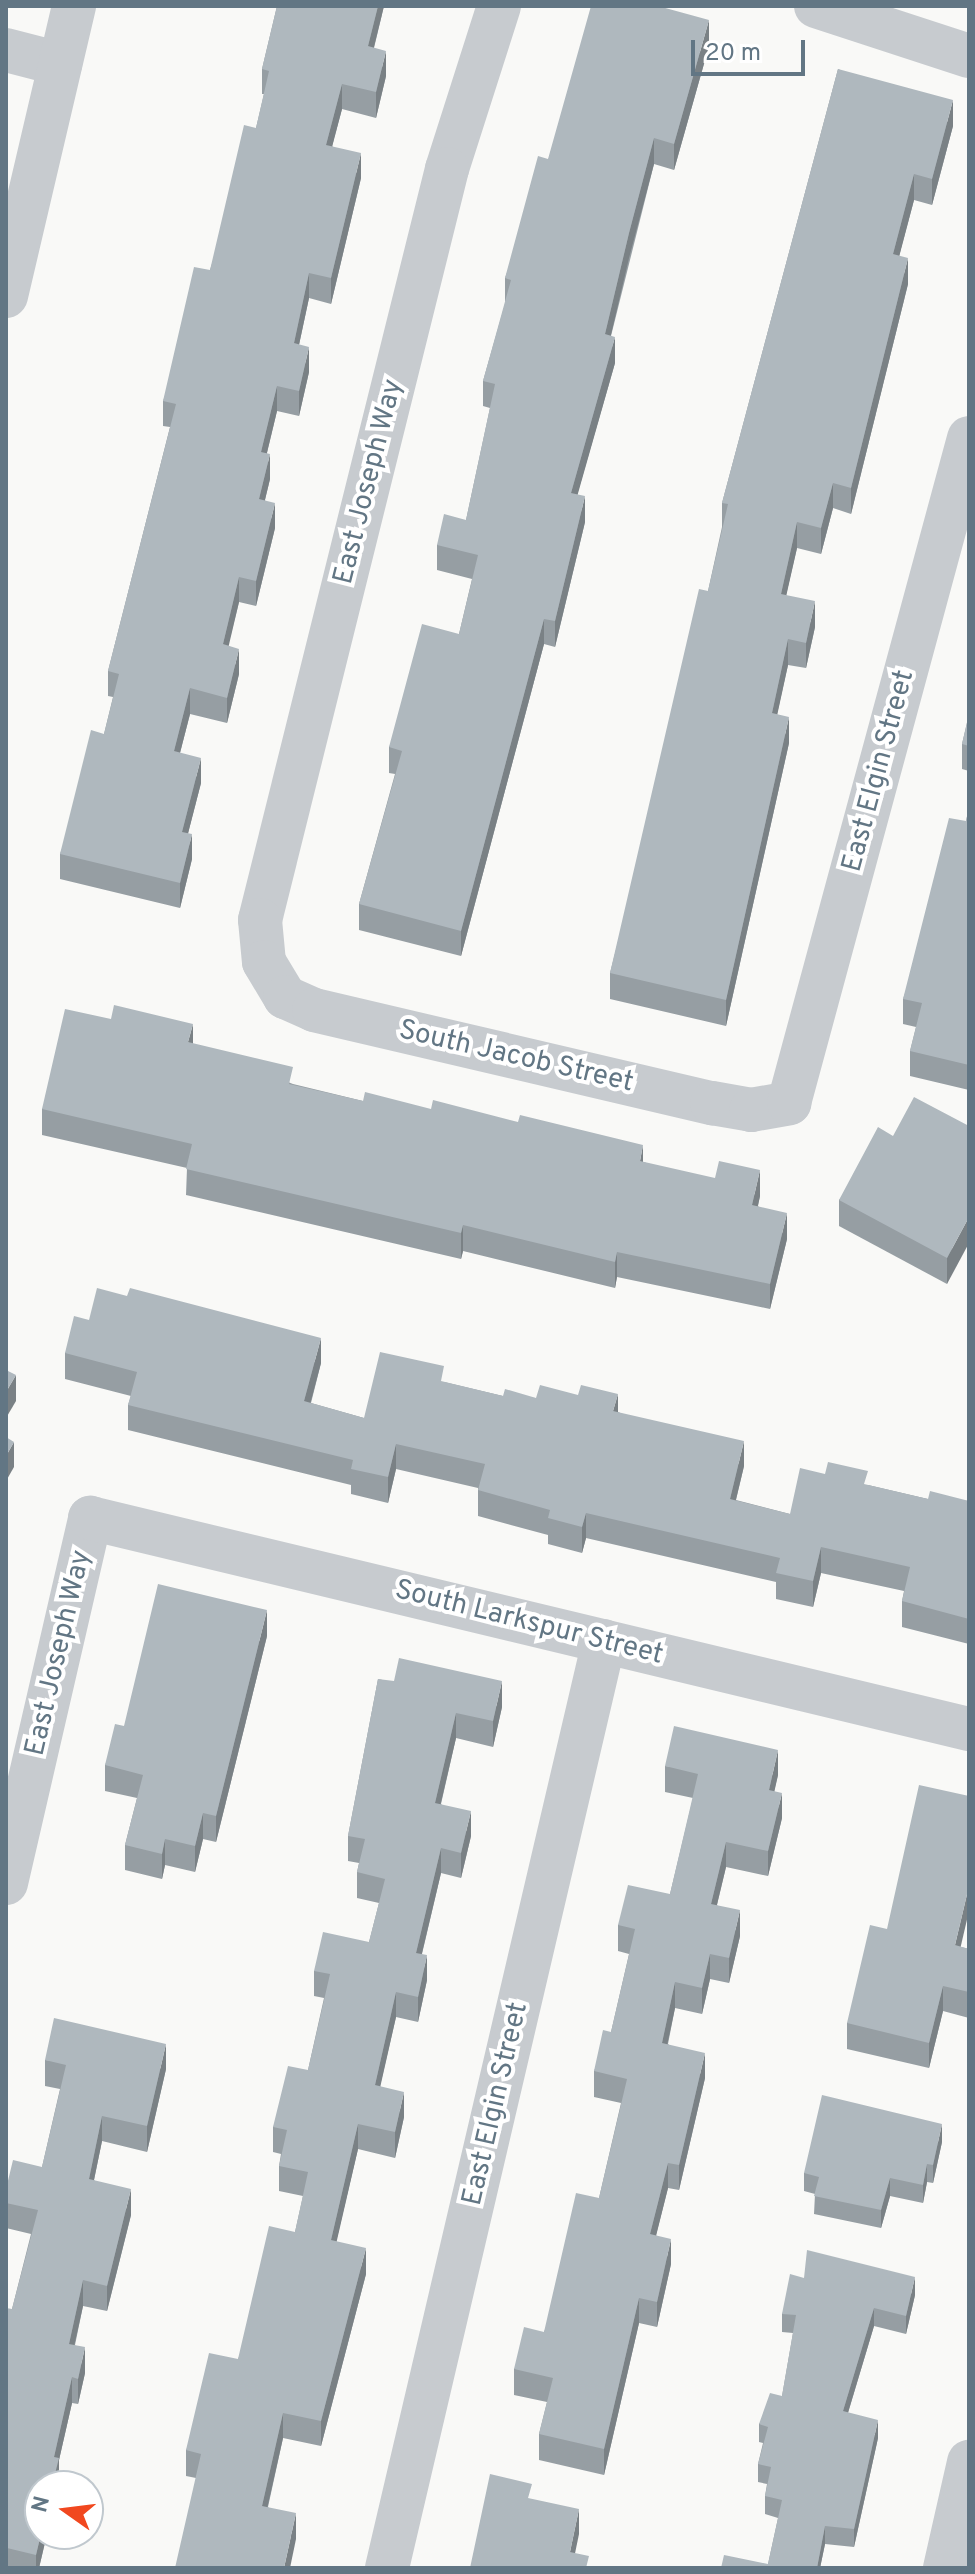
<!DOCTYPE html>
<html>
<head>
<meta charset="utf-8">
<style>
  body { margin:0 }
  #map { position:relative; width:975px; height:2574px; overflow:hidden; background:#f9f9f7; font-family:Overpass,sans-serif }
  div>[style] { position:absolute }
  .minor>* { height:44px; margin:-22px; padding:0 22px; transform-origin:22px; border-radius:22px; background:#c7cbcf }
  .tertiary>* { height:44px; margin:-22px; padding:0 22px; transform-origin:22px; border-radius:22px; background:#c7cbcf }
  .wall>* { inset:0; background:#969ea3 }
  .shaded-wall>* { inset:0; background:#7a8185 }
  .building>* { inset:0; background:#afb8be }
  span { translate:-50% -50%; white-space:nowrap; text-align:center; line-height:1.15; -webkit-text-stroke:8px #fff; paint-order:stroke }
  .street-label { font-size:28px; color:#627684 }
  .frame { position:absolute; inset:0; border:8px solid #627684; pointer-events:none }
  .north { position:absolute; left:24px; top:2470px; width:80px; height:80px; box-sizing:border-box; background:#fff; border:2px solid #c0c8ce; border-radius:50%; rotate:284deg; font-size:22px; font-weight:700; line-height:32px; text-align:center; color:#627684 }
  .north::after { content:''; display:block; margin:auto; width:28px; height:36px; background:#f1481f; clip-path:polygon(50% 0,100% 100%,50% 72%,0 100%) }
  .scale { position:absolute; left:691px; top:40px; width:114px; height:36px; box-sizing:border-box; border:4px solid #627684; border-top:0; padding-left:10px; font-size:24px; line-height:28px; white-space:nowrap; color:#627684; -webkit-text-stroke:6px #fff; paint-order:stroke }
</style>
</head>
<body>
<div id="map">
  <div class="minor">
    <i style="left:499px;top:6px;width:171px;rotate:107.7deg"></i>
    <i style="left:447px;top:169px;width:774px;rotate:103.98deg"></i>
    <i style="left:260px;top:920px;width:42px;rotate:84.6deg"></i>
    <i style="left:264px;top:962px;width:41px;rotate:59deg"></i>
    <i style="left:285px;top:997px;width:32px;rotate:24deg"></i>
    <i style="left:314px;top:1010px;width:409px;rotate:13.2deg"></i>
    <i style="left:712px;top:1103px;width:40px;rotate:10deg"></i>
    <i style="left:751px;top:1110px;width:39px;rotate:-10deg"></i>
    <i style="left:789px;top:1103px;width:689px;rotate:-74.85deg"></i>
    <i style="left:816px;top:6px;width:161px;rotate:18.1deg"></i>
    <i style="left:6px;top:50px;width:56px;rotate:14.5deg"></i>
    <i style="left:6px;top:1883px;width:375px;rotate:-77deg"></i>
    <i style="left:90px;top:1518px;width:904px;rotate:13.5deg"></i>
    <i style="left:387px;top:2568px;width:952px;rotate:-76.82deg"></i>
    <i style="left:945px;top:2568px;width:109px;rotate:-77.2deg"></i>
  </div>
  <div class="tertiary">
    <i style="left:6px;top:296px;width:298px;rotate:-76.8deg"></i>
  </div>
  <div class="wall">
    <i style="clip-path:polygon(277px 6px,384px 6px,374px 48px,386px 76px,376px 118px,342px 109px,332px 146px,361px 178px,331px 304px,309px 298px,299px 345px,309px 372px,299px 416px,277px 411px,267px 453px,270px 479px,265px 500px,275px 528px,256px 606px,239px 602px,228px 646px,239px 674px,227px 723px,190px 714px,180px 753px,201px 783px,188px 833px,192px 859px,180px 908px,60px 879px,60px 854px,104px 734px,113px 697px,108px 696px,108px 671px,170px 427px,163px 426px,163px 401px,210px 270px,256px 128px,264px 94px,262px 94px,262px 69px)"></i>
    <i style="clip-path:polygon(709px 46px,674px 170px,654px 164px,611px 336px,615px 363px,577px 495px,585px 522px,555px 647px,544px 644px,461px 956px,359px 930px,359px 904px,395px 774px,389px 773px,389px 747px,459px 634px,472px 579px,437px 570px,437px 545px,466px 520px,490px 408px,483px 406px,483px 381px,505px 304px,505px 278px,548px 159px)"></i>
    <i style="clip-path:polygon(838px 69px,953px 126px,932px 205px,914px 200px,899px 256px,908px 284px,851px 514px,833px 508px,821px 554px,797px 548px,786px 595px,815px 627px,806px 668px,788px 665px,777px 714px,789px 743px,726px 1026px,610px 999px,610px 973px,708px 591px,722px 527px,722px 503px)"></i>
    <i style="clip-path:polygon(969px 714px,969px 771px,962px 769px,962px 744px)"></i>
    <i style="clip-path:polygon(969px 807px,969px 1090px,910px 1076px,910px 1051px,916px 1027px,903px 1024px,903px 999px,966px 821px)"></i>
    <i style="clip-path:polygon(111px 1019px,193px 1044px,293px 1084px,363px 1101px,643px 1162px,760px 1196px,758px 1206px,787px 1239px,770px 1309px,617px 1277px,615px 1288px,463px 1251px,461px 1259px,186px 1195px,187px 1168px,42px 1135px,42px 1109px)"></i>
    <i style="clip-path:polygon(969px 1126px,947px 1284px,839px 1226px,839px 1200px,893px 1136px)"></i>
    <i style="clip-path:polygon(89px 1320px,321px 1363px,311px 1403px,364px 1418px,444px 1382px,503px 1396px,536px 1398px,618px 1412px,744px 1466px,736px 1500px,790px 1514px,868px 1485px,928px 1499px,969px 1501px,969px 1644px,902px 1627px,902px 1601px,904px 1591px,821px 1573px,813px 1607px,776px 1599px,776px 1582px,586px 1538px,582px 1553px,548px 1544px,548px 1535px,478px 1516px,478px 1488px,396px 1469px,388px 1503px,351px 1494px,351px 1485px,128px 1430px,128px 1405px,131px 1396px,65px 1379px,65px 1353px)"></i>
    <i style="clip-path:polygon(267px 1636px,216px 1842px,203px 1839px,195px 1872px,165px 1865px,162px 1879px,125px 1870px,125px 1845px,137px 1798px,105px 1791px,105px 1765px,124px 1726px)"></i>
    <i style="clip-path:polygon(378px 1679px,502px 1707px,493px 1747px,456px 1738px,441px 1804px,471px 1836px,461px 1878px,441px 1873px,422px 1954px,427px 1980px,418px 2022px,396px 2017px,380px 2086px,404px 2117px,395px 2158px,358px 2149px,336px 2242px,366px 2274px,321px 2446px,283px 2438px,268px 2507px,296px 2539px,196px 2478px,186px 2476px,186px 2450px,238px 2359px,295px 2232px,303px 2196px,279px 2191px,279px 2166px,281px 2154px,273px 2152px,273px 2127px,308px 2070px,324px 1998px,314px 1996px,314px 1971px,369px 1942px,379px 1903px,357px 1898px,357px 1872px,359px 1863px,348px 1861px,348px 1836px)"></i>
    <i style="clip-path:polygon(665px 1766px,778px 1775px,774px 1791px,782px 1818px,768px 1876px,726px 1867px,717px 1905px,740px 1936px,729px 1983px,710px 1979px,702px 2014px,675px 2008px,668px 2044px,705px 2078px,679px 2190px,668px 2188px,656px 2235px,671px 2264px,657px 2327px,639px 2323px,604px 2475px,539px 2460px,539px 2434px,547px 2402px,514px 2395px,514px 2369px,544px 2332px,599px 2198px,621px 2103px,594px 2097px,594px 2071px,611px 2032px,629px 1954px,618px 1951px,618px 1925px,670px 1894px,693px 1798px,665px 1792px)"></i>
    <i style="clip-path:polygon(961px 1947px,969px 1949px,969px 2018px,943px 2011px,929px 2068px,847px 2049px,847px 2023px)"></i>
    <i style="clip-path:polygon(45px 2060px,166px 2069px,147px 2152px,102px 2141px,94px 2180px,131px 2215px,107px 2311px,83px 2306px,75px 2345px,85px 2373px,78px 2404px,72px 2403px,59px 2460px,59px 2484px,40px 2534px,47px 2534px,39px 2568px,6px 2568px,12px 2309px,31px 2234px,6px 2228px,6px 2189px,42px 2167px,60px 2089px,45px 2086px)"></i>
    <i style="clip-path:polygon(942px 2142px,933px 2183px,927px 2182px,923px 2203px,890px 2196px,881px 2228px,814px 2214px,815px 2194px,804px 2191px,804px 2173px)"></i>
    <i style="clip-path:polygon(804px 2278px,915px 2295px,906px 2334px,874px 2326px,848px 2413px,878px 2438px,854px 2547px,825px 2544px,820px 2568px,721px 2568px,768px 2564px,778px 2518px,765px 2514px,765px 2496px,767px 2484px,758px 2482px,758px 2464px,763px 2443px,759px 2442px,759px 2424px,782px 2396px,793px 2333px,782px 2332px,782px 2314px)"></i>
  </div>
  <div class="shaded-wall">
    <i style="clip-path:polygon(378px 6px,384px 6px,368px 71px,368px 46px)"></i>
    <i style="clip-path:polygon(709px 20px,709px 46px,674px 170px,674px 144px)"></i>
    <i style="clip-path:polygon(386px 51px,386px 76px,376px 118px,376px 92px)"></i>
    <i style="clip-path:polygon(342px 84px,342px 109px,326px 170px,326px 145px)"></i>
    <i style="clip-path:polygon(953px 100px,953px 126px,932px 205px,932px 179px)"></i>
    <i style="clip-path:polygon(654px 138px,654px 164px,629px 258px,605px 360px,605px 334px,629px 233px)"></i>
    <i style="clip-path:polygon(361px 153px,361px 178px,331px 304px,331px 278px)"></i>
    <i style="clip-path:polygon(914px 174px,914px 200px,893px 280px,893px 254px)"></i>
    <i style="clip-path:polygon(908px 258px,908px 284px,851px 514px,851px 488px)"></i>
    <i style="clip-path:polygon(309px 273px,309px 298px,294px 368px,294px 343px)"></i>
    <i style="clip-path:polygon(615px 337px,615px 363px,571px 518px,571px 493px)"></i>
    <i style="clip-path:polygon(309px 347px,309px 372px,299px 416px,299px 391px)"></i>
    <i style="clip-path:polygon(277px 386px,277px 411px,261px 477px,261px 452px)"></i>
    <i style="clip-path:polygon(270px 454px,270px 479px,259px 524px,259px 499px)"></i>
    <i style="clip-path:polygon(833px 483px,833px 508px,821px 554px,821px 528px)"></i>
    <i style="clip-path:polygon(585px 496px,585px 522px,555px 647px,555px 621px)"></i>
    <i style="clip-path:polygon(275px 503px,275px 528px,256px 606px,256px 581px)"></i>
    <i style="clip-path:polygon(797px 522px,797px 548px,781px 619px,781px 594px)"></i>
    <i style="clip-path:polygon(239px 577px,239px 602px,223px 670px,223px 644px)"></i>
    <i style="clip-path:polygon(815px 601px,815px 627px,806px 668px,806px 643px)"></i>
    <i style="clip-path:polygon(544px 619px,544px 644px,461px 956px,461px 931px)"></i>
    <i style="clip-path:polygon(788px 639px,788px 665px,772px 739px,772px 713px)"></i>
    <i style="clip-path:polygon(239px 649px,239px 674px,227px 723px,227px 698px)"></i>
    <i style="clip-path:polygon(190px 688px,190px 714px,174px 776px,174px 751px)"></i>
    <i style="clip-path:polygon(789px 717px,789px 743px,726px 1026px,726px 1000px)"></i>
    <i style="clip-path:polygon(201px 758px,201px 783px,182px 857px,182px 832px)"></i>
    <i style="clip-path:polygon(192px 834px,192px 859px,180px 908px,180px 883px)"></i>
    <i style="clip-path:polygon(193px 1024px,193px 1049px,188px 1042px)"></i>
    <i style="clip-path:polygon(643px 1145px,643px 1171px,640px 1161px)"></i>
    <i style="clip-path:polygon(760px 1170px,760px 1196px,752px 1231px,752px 1205px)"></i>
    <i style="clip-path:polygon(787px 1213px,787px 1239px,770px 1309px,770px 1284px)"></i>
    <i style="clip-path:polygon(969px 1217px,969px 1243px,947px 1284px,947px 1258px)"></i>
    <i style="clip-path:polygon(463px 1225px,463px 1251px,461px 1259px,461px 1233px)"></i>
    <i style="clip-path:polygon(617px 1252px,617px 1277px,615px 1288px,615px 1262px)"></i>
    <i style="clip-path:polygon(321px 1338px,321px 1363px,304px 1427px,304px 1401px)"></i>
    <i style="clip-path:polygon(16px 1375px,16px 1401px,6px 1418px,6px 1392px)"></i>
    <i style="clip-path:polygon(618px 1394px,618px 1420px,613px 1411px)"></i>
    <i style="clip-path:polygon(744px 1441px,744px 1466px,730px 1524px,730px 1499px)"></i>
    <i style="clip-path:polygon(14px 1442px,14px 1467px,6px 1481px,6px 1456px)"></i>
    <i style="clip-path:polygon(396px 1444px,396px 1469px,388px 1503px,388px 1477px)"></i>
    <i style="clip-path:polygon(586px 1513px,586px 1538px,582px 1553px,582px 1527px)"></i>
    <i style="clip-path:polygon(821px 1547px,821px 1573px,813px 1607px,813px 1581px)"></i>
    <i style="clip-path:polygon(267px 1610px,267px 1636px,216px 1842px,216px 1816px)"></i>
    <i style="clip-path:polygon(502px 1681px,502px 1707px,493px 1747px,493px 1721px)"></i>
    <i style="clip-path:polygon(456px 1713px,456px 1738px,435px 1828px,435px 1803px)"></i>
    <i style="clip-path:polygon(778px 1750px,778px 1775px,769px 1816px,769px 1790px)"></i>
    <i style="clip-path:polygon(782px 1793px,782px 1818px,768px 1876px,768px 1851px)"></i>
    <i style="clip-path:polygon(471px 1811px,471px 1836px,461px 1878px,461px 1853px)"></i>
    <i style="clip-path:polygon(203px 1813px,203px 1839px,195px 1872px,195px 1846px)"></i>
    <i style="clip-path:polygon(165px 1839px,165px 1865px,162px 1879px,162px 1854px)"></i>
    <i style="clip-path:polygon(726px 1842px,726px 1867px,711px 1929px,711px 1904px)"></i>
    <i style="clip-path:polygon(441px 1848px,441px 1873px,416px 1978px,416px 1953px)"></i>
    <i style="clip-path:polygon(969px 1886px,969px 1911px,955px 1971px,955px 1945px)"></i>
    <i style="clip-path:polygon(740px 1910px,740px 1936px,729px 1983px,729px 1958px)"></i>
    <i style="clip-path:polygon(710px 1954px,710px 1979px,702px 2014px,702px 1988px)"></i>
    <i style="clip-path:polygon(427px 1955px,427px 1980px,418px 2022px,418px 1997px)"></i>
    <i style="clip-path:polygon(675px 1982px,675px 2008px,662px 2069px,662px 2043px)"></i>
    <i style="clip-path:polygon(943px 1986px,943px 2011px,929px 2068px,929px 2043px)"></i>
    <i style="clip-path:polygon(396px 1992px,396px 2017px,375px 2110px,375px 2085px)"></i>
    <i style="clip-path:polygon(166px 2044px,166px 2069px,147px 2152px,147px 2126px)"></i>
    <i style="clip-path:polygon(705px 2053px,705px 2078px,679px 2190px,679px 2165px)"></i>
    <i style="clip-path:polygon(404px 2092px,404px 2117px,395px 2158px,395px 2132px)"></i>
    <i style="clip-path:polygon(102px 2116px,102px 2141px,89px 2204px,89px 2179px)"></i>
    <i style="clip-path:polygon(358px 2124px,358px 2149px,331px 2266px,331px 2240px)"></i>
    <i style="clip-path:polygon(942px 2124px,942px 2142px,933px 2183px,933px 2165px)"></i>
    <i style="clip-path:polygon(668px 2163px,668px 2188px,650px 2260px,650px 2234px)"></i>
    <i style="clip-path:polygon(927px 2164px,927px 2182px,923px 2203px,923px 2185px)"></i>
    <i style="clip-path:polygon(890px 2178px,890px 2196px,881px 2228px,881px 2210px)"></i>
    <i style="clip-path:polygon(131px 2189px,131px 2215px,107px 2311px,107px 2286px)"></i>
    <i style="clip-path:polygon(671px 2239px,671px 2264px,657px 2327px,657px 2302px)"></i>
    <i style="clip-path:polygon(366px 2248px,366px 2274px,321px 2446px,321px 2421px)"></i>
    <i style="clip-path:polygon(915px 2277px,915px 2295px,906px 2334px,906px 2316px)"></i>
    <i style="clip-path:polygon(83px 2280px,83px 2306px,69px 2369px,69px 2344px)"></i>
    <i style="clip-path:polygon(639px 2298px,639px 2323px,604px 2475px,604px 2449px)"></i>
    <i style="clip-path:polygon(874px 2308px,874px 2326px,843px 2429px,843px 2411px)"></i>
    <i style="clip-path:polygon(85px 2347px,85px 2373px,78px 2404px,78px 2379px)"></i>
    <i style="clip-path:polygon(72px 2377px,72px 2403px,59px 2460px,59px 2484px,58px 2486px,52px 2486px,54px 2457px)"></i>
    <i style="clip-path:polygon(283px 2413px,283px 2438px,262px 2531px,262px 2506px)"></i>
    <i style="clip-path:polygon(878px 2420px,878px 2438px,854px 2547px,854px 2529px)"></i>
    <i style="clip-path:polygon(579px 2509px,579px 2534px,572px 2568px,570px 2552px)"></i>
    <i style="clip-path:polygon(296px 2513px,296px 2539px,290px 2568px,284px 2568px)"></i>
    <i style="clip-path:polygon(825px 2526px,825px 2544px,820px 2568px,817px 2568px)"></i>
    <i style="clip-path:polygon(41px 2534px,47px 2534px,39px 2568px,36px 2568px,36px 2555px)"></i>
    <i style="clip-path:polygon(7px 2548px,7px 2568px,6px 2568px,6px 2554px)"></i>
  </div>
  <div class="building">
    <i style="clip-path:polygon(277px 6px,378px 6px,368px 46px,386px 51px,376px 92px,342px 84px,326px 145px,361px 153px,331px 278px,309px 273px,294px 343px,309px 347px,299px 391px,277px 386px,261px 452px,270px 454px,259px 499px,275px 503px,256px 581px,239px 577px,223px 644px,239px 649px,227px 698px,190px 688px,174px 751px,201px 758px,182px 832px,192px 834px,180px 883px,60px 854px,91px 730px,104px 734px,119px 674px,108px 671px,176px 404px,163px 401px,194px 267px,210px 270px,244px 125px,256px 128px,269px 71px,262px 69px)"></i>
    <i style="clip-path:polygon(591px 6px,658px 6px,709px 20px,674px 144px,654px 138px,629px 233px,605px 334px,615px 337px,571px 493px,585px 496px,555px 621px,544px 619px,461px 931px,359px 904px,402px 751px,389px 747px,422px 624px,459px 634px,478px 555px,437px 545px,444px 514px,466px 520px,495px 384px,483px 381px,511px 280px,505px 278px,538px 156px,548px 159px)"></i>
    <i style="clip-path:polygon(838px 69px,953px 100px,932px 179px,914px 174px,893px 254px,908px 258px,851px 488px,833px 483px,821px 528px,797px 522px,781px 594px,815px 601px,806px 643px,788px 639px,772px 713px,789px 717px,726px 1000px,610px 973px,699px 589px,708px 591px,728px 504px,722px 503px)"></i>
    <i style="clip-path:polygon(969px 714px,969px 746px,962px 744px)"></i>
    <i style="clip-path:polygon(969px 807px,969px 1065px,910px 1051px,922px 1003px,903px 999px,949px 818px,966px 821px)"></i>
    <i style="clip-path:polygon(114px 1005px,193px 1024px,188px 1042px,293px 1067px,289px 1084px,363px 1101px,365px 1092px,431px 1109px,433px 1100px,518px 1122px,520px 1115px,643px 1145px,640px 1161px,715px 1178px,719px 1161px,760px 1170px,752px 1205px,787px 1213px,770px 1284px,617px 1252px,615px 1262px,463px 1225px,461px 1233px,186px 1169px,192px 1144px,42px 1109px,65px 1009px,111px 1019px)"></i>
    <i style="clip-path:polygon(914px 1097px,969px 1126px,969px 1217px,947px 1258px,839px 1200px,878px 1127px,893px 1136px)"></i>
    <i style="clip-path:polygon(97px 1288px,127px 1296px,130px 1288px,321px 1338px,304px 1401px,364px 1418px,380px 1352px,444px 1366px,441px 1381px,503px 1396px,505px 1389px,536px 1398px,540px 1385px,578px 1395px,581px 1385px,618px 1394px,613px 1411px,744px 1441px,730px 1499px,790px 1514px,800px 1468px,825px 1474px,828px 1462px,868px 1471px,864px 1484px,928px 1499px,930px 1491px,969px 1501px,969px 1619px,902px 1601px,910px 1567px,821px 1547px,813px 1581px,776px 1573px,780px 1558px,586px 1513px,582px 1527px,548px 1518px,550px 1510px,478px 1490px,485px 1464px,396px 1444px,388px 1477px,351px 1469px,353px 1460px,128px 1405px,137px 1372px,65px 1353px,74px 1316px,89px 1320px)"></i>
    <i style="clip-path:polygon(6px 1370px,16px 1375px,6px 1392px)"></i>
    <i style="clip-path:polygon(6px 1437px,14px 1442px,6px 1456px)"></i>
    <i style="clip-path:polygon(158px 1584px,267px 1610px,216px 1816px,203px 1813px,195px 1846px,165px 1839px,162px 1854px,125px 1845px,143px 1775px,105px 1765px,115px 1724px,124px 1726px)"></i>
    <i style="clip-path:polygon(399px 1658px,502px 1681px,493px 1721px,456px 1713px,435px 1803px,471px 1811px,461px 1853px,441px 1848px,416px 1953px,427px 1955px,418px 1997px,396px 1992px,375px 2085px,404px 2092px,395px 2132px,358px 2124px,331px 2240px,366px 2248px,321px 2421px,283px 2413px,262px 2506px,296px 2513px,284px 2568px,175px 2568px,201px 2454px,186px 2450px,209px 2353px,238px 2359px,269px 2226px,295px 2232px,308px 2172px,279px 2166px,287px 2130px,273px 2127px,288px 2066px,308px 2070px,330px 1974px,314px 1971px,323px 1932px,369px 1942px,385px 1879px,357px 1872px,365px 1839px,348px 1836px,378px 1679px,394px 1681px)"></i>
    <i style="clip-path:polygon(674px 1726px,778px 1750px,769px 1790px,782px 1793px,768px 1851px,726px 1842px,711px 1904px,740px 1910px,729px 1958px,710px 1954px,702px 1988px,675px 1982px,662px 2043px,705px 2053px,679px 2165px,668px 2163px,650px 2234px,671px 2239px,657px 2302px,639px 2298px,604px 2449px,539px 2434px,553px 2378px,514px 2369px,524px 2327px,544px 2332px,576px 2193px,599px 2198px,627px 2079px,594px 2071px,603px 2030px,611px 2032px,635px 1929px,618px 1925px,628px 1885px,670px 1894px,698px 1774px,665px 1766px)"></i>
    <i style="clip-path:polygon(919px 1785px,969px 1796px,969px 1886px,955px 1945px,969px 1949px,969px 1992px,943px 1986px,929px 2043px,847px 2023px,870px 1925px,887px 1929px)"></i>
    <i style="clip-path:polygon(54px 2018px,166px 2044px,147px 2126px,102px 2116px,89px 2179px,131px 2189px,107px 2286px,83px 2280px,69px 2344px,85px 2347px,78px 2379px,72px 2377px,54px 2457px,59px 2458px,52px 2486px,40px 2486px,41px 2534px,36px 2555px,7px 2548px,6px 2554px,6px 2308px,12px 2309px,38px 2210px,6px 2203px,6px 2189px,13px 2160px,42px 2167px,66px 2065px,45px 2060px)"></i>
    <i style="clip-path:polygon(822px 2095px,942px 2124px,933px 2165px,927px 2164px,923px 2185px,890px 2178px,881px 2210px,814px 2196px,819px 2177px,804px 2173px)"></i>
    <i style="clip-path:polygon(807px 2250px,915px 2277px,906px 2316px,874px 2308px,843px 2411px,878px 2420px,854px 2529px,825px 2526px,817px 2568px,721px 2568px,724px 2555px,768px 2564px,782px 2500px,765px 2496px,771px 2467px,758px 2464px,768px 2427px,759px 2424px,770px 2393px,782px 2396px,796px 2315px,782px 2314px,790px 2274px,804px 2278px)"></i>
    <i style="clip-path:polygon(490px 2474px,532px 2484px,528px 2498px,579px 2509px,570px 2552px,589px 2556px,586px 2568px,470px 2568px)"></i>
  </div>
  <div class="street-label">
    <span style="left:369px;top:482px;rotate:-76deg">East Joseph Way</span>
    <span style="left:879px;top:771px;rotate:-75deg">East Elgin Street</span>
    <span style="left:516px;top:1057px;rotate:13deg">South Jacob Street</span>
    <span style="left:529px;top:1623px;rotate:14deg">South Larkspur Street</span>
    <span style="left:59px;top:1653px;rotate:-77deg">East Joseph Way</span>
    <span style="left:496px;top:2104px;rotate:-77deg">East Elgin Street</span>
  </div>
  <div class="frame"></div>
  <div class="north">N</div>
  <div class="scale">20 m</div>
</div>
</body>
</html>
